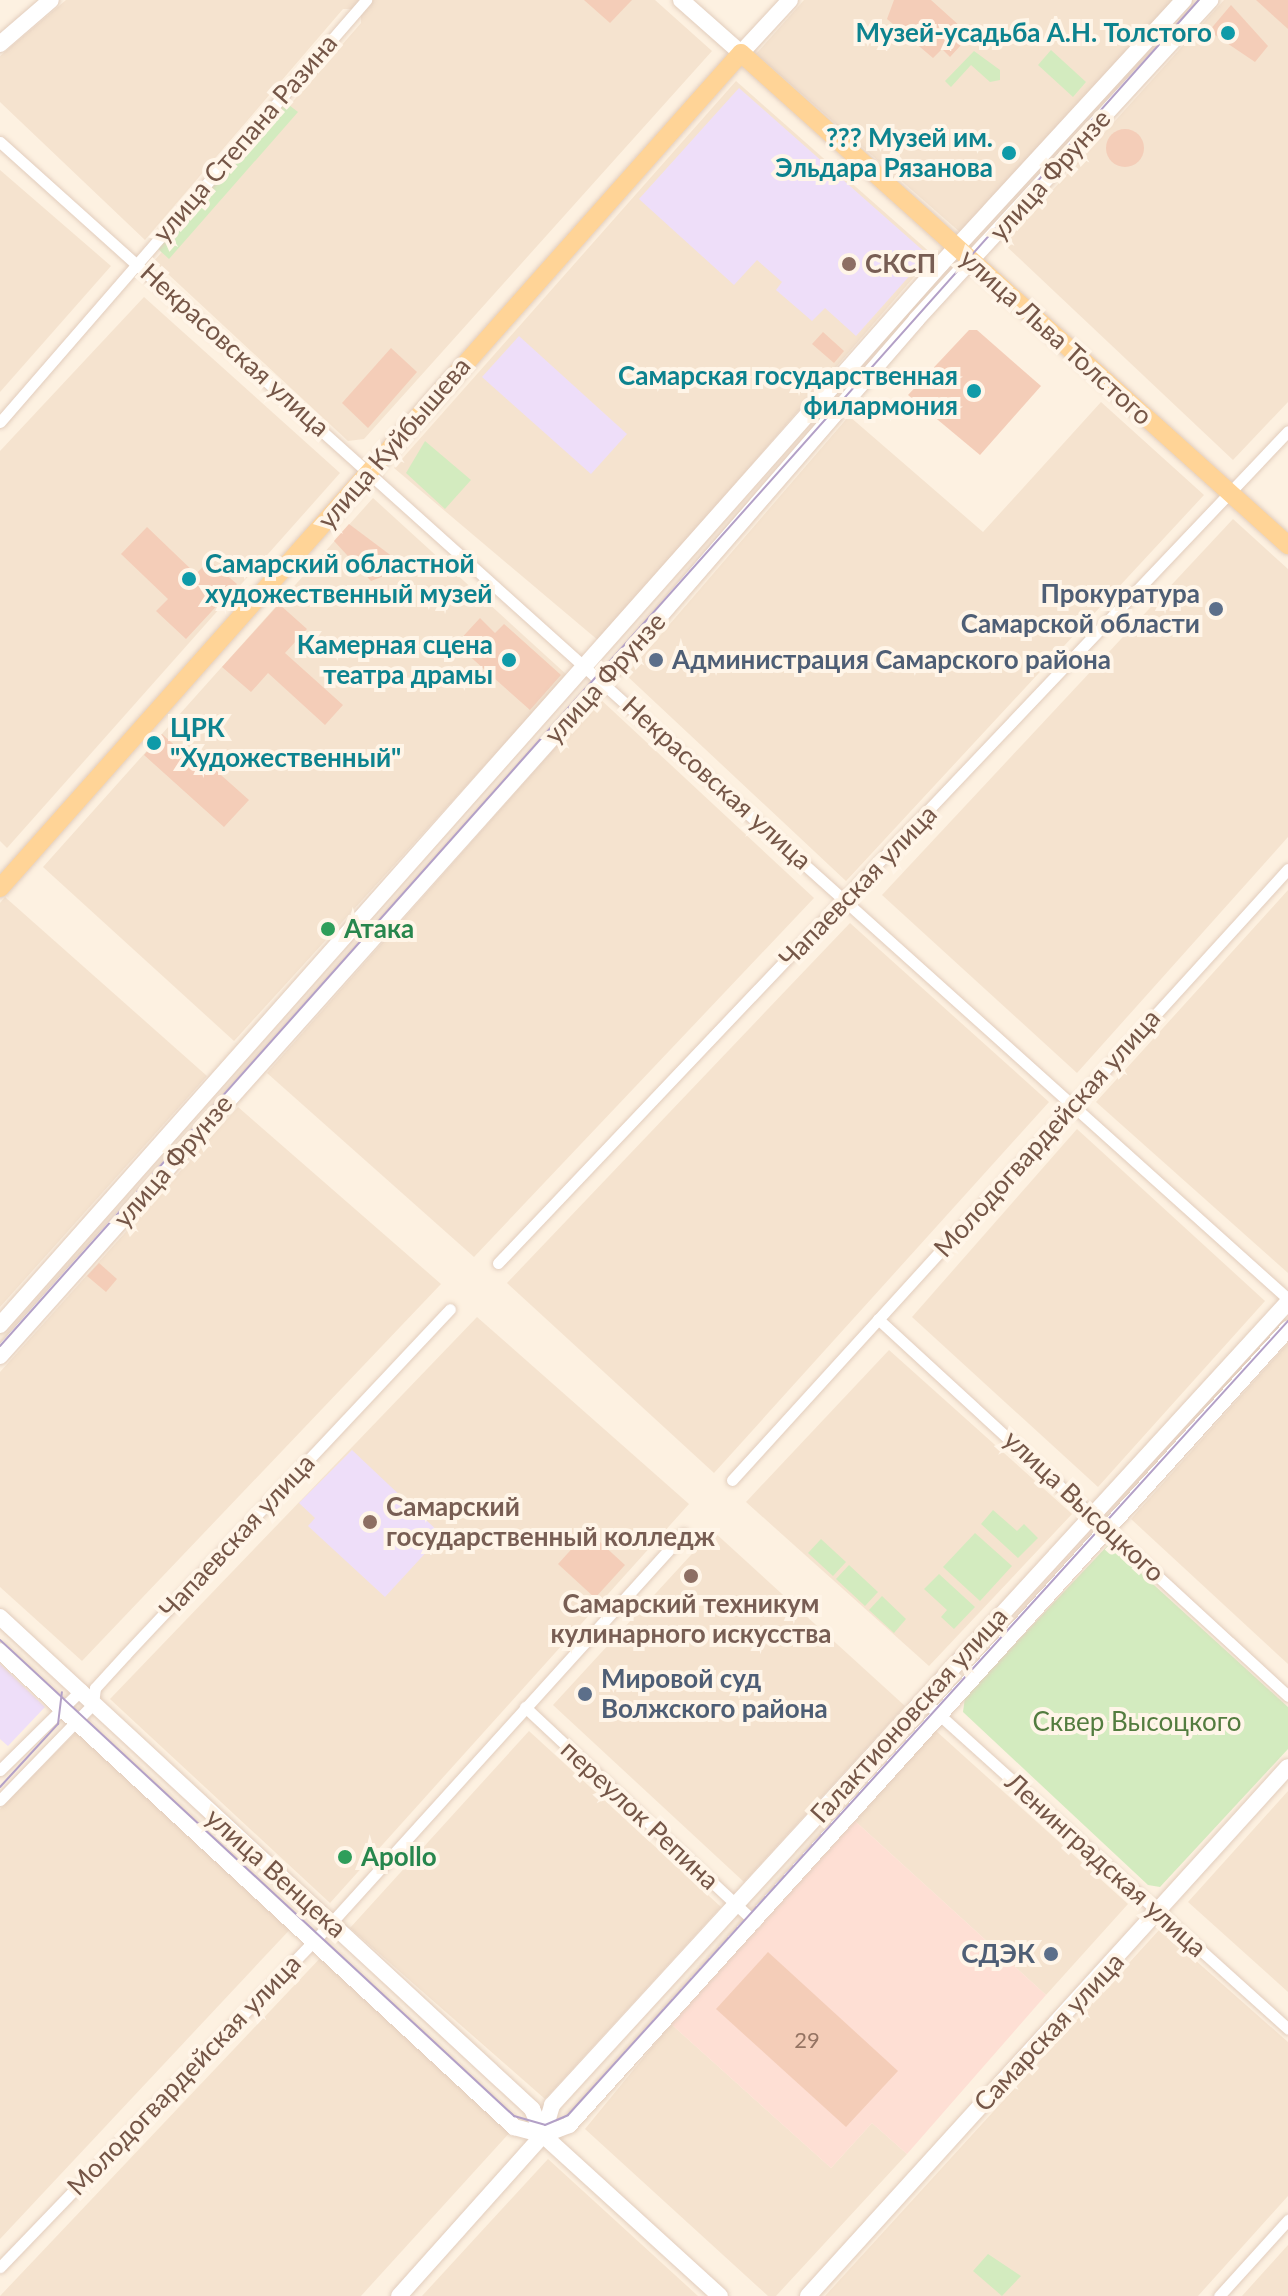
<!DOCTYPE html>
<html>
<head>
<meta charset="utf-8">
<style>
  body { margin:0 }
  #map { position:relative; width:1288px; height:2296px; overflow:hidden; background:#fdf1e1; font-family:Lato,sans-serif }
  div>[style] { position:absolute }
  .residential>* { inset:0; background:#f5e3cf }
  .commercial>* { inset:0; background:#fedfd4 }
  .education>* { inset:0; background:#eedef9 }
  .green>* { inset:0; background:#d3ebbf }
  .building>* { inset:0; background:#f4cdb8 }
  .round { border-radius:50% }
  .roads { filter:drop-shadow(0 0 2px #e2cdbd) drop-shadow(0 0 2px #e2cdbd) }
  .street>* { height:11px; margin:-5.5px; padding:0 5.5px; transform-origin:5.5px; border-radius:5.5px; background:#fff }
  .secondary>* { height:16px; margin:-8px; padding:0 8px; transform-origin:8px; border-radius:8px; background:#fff }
  .primary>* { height:18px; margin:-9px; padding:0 9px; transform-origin:9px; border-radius:9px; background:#ffd497 }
  .tram>* { height:2px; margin:-1px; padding:0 1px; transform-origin:1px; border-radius:1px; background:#b3a0c7 }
  .dots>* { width:22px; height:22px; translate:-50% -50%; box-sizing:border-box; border:4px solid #fff5e8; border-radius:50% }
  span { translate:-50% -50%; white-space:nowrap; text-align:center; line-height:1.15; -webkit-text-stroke:8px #fff5e8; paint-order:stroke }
  .number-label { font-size:22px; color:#957463 }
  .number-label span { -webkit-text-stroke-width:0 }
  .culture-label { font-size:26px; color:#0d838f; font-weight:700 }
  .right { translate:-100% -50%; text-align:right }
  .left { translate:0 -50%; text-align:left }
  .street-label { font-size:26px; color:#755647 }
  .education-label { font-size:26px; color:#785e54; font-weight:700 }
  .service-label { font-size:26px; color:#4e5e75; font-weight:700 }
  .leisure-label { font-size:26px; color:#27864d; font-weight:700 }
  .park-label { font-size:26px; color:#537c3f }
</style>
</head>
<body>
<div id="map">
  <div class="residential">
    <i style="clip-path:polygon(66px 0,655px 0,712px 51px,364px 439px,348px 441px,154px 261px,361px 23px,361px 9px,343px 9px,145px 240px,0 102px,0 56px)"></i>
    <i style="clip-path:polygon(804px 0,1174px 0,961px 233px,756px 54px)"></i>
    <i style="clip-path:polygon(1224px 0,1288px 0,1288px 402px,1233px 460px,1004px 244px)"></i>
    <i style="clip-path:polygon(736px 81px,933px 255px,599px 641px,394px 468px)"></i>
    <i style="clip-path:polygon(0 170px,111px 266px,0 392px)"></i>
    <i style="clip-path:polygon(144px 297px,340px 473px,7px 848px,0 841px,0 451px)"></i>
    <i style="clip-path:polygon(1101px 402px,1204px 495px,846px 881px,626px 675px,849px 416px,983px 532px)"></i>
    <i style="clip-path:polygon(373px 498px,567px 675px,234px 1041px,43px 867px)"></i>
    <i style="clip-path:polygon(1233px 519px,1288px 569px,1288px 837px,1077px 1073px,882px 895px)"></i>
    <i style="clip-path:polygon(599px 698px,814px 898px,474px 1257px,267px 1073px)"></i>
    <i style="clip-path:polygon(1288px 890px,1288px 1273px,1096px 1102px)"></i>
    <i style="clip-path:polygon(5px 897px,207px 1076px,0 1307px,0 903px)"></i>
    <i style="clip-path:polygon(850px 923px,1049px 1102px,714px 1473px,507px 1283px)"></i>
    <i style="clip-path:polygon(238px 1107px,441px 1284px,82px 1661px,0 1587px,0 1372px)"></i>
    <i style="clip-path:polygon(1077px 1129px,1265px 1301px,1098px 1487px,912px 1317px)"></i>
    <i style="clip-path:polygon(477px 1317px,689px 1504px,330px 1903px,110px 1699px)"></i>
    <i style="clip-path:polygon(1288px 1343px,1288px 1664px,1131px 1519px)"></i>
    <i style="clip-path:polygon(889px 1350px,1072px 1514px,929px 1666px,746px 1502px)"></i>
    <i style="clip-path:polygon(713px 1531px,905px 1706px,744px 1882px,553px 1705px)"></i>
    <i style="clip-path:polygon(83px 1725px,296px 1923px,0 2239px,0 1809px)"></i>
    <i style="clip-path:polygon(935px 1730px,1128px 1904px,1046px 1995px,855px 1821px)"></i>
    <i style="clip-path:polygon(529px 1731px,721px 1907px,545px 2099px,350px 1928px)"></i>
    <i style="clip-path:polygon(1288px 1791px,1288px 1992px,1188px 1902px)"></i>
    <i style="clip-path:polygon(1160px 1929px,1288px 2042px,1288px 2196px,1198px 2296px,825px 2296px)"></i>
    <i style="clip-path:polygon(324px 1954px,512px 2130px,361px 2296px,0 2296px)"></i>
    <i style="clip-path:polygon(671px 2024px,831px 2168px,872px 2123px,907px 2154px,776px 2296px,768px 2296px,585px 2129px)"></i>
    <i style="clip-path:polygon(548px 2159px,698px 2296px,422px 2296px)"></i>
    <i style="clip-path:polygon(1288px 2245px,1288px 2296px,1242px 2296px)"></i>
  </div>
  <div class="commercial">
    <i style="clip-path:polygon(855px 1821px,1046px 1995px,907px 2154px,872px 2123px,831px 2168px,671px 2024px)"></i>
  </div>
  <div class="education">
    <i style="clip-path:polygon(739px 88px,928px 255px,856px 336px,825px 308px,812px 321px,776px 290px,782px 282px,757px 260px,734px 285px,639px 199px)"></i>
    <i style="clip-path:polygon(519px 336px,627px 434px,591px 474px,482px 377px)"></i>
    <i style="clip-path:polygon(352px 1450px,442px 1535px,385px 1597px,308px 1526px,315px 1518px,299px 1503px)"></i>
    <i style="clip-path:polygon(0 1664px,45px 1707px,8px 1746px,0 1739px)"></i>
  </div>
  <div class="green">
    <i style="clip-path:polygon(1051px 50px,1086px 82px,1073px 97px,1038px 65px)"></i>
    <i style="clip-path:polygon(974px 51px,1000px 70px,1000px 80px,990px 82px,971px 65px,951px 87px,945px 81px)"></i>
    <i style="clip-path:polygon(285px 102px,298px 112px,169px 259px,157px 248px)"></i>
    <i style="clip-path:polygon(425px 441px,471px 480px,445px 509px,406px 473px)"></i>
    <i style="clip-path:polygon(993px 1510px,1017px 1531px,1024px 1524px,1038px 1538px,1018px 1558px,981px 1524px)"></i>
    <i style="clip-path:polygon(975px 1533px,1012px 1566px,980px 1601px,943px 1567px)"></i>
    <i style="clip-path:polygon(821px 1539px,846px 1562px,833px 1576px,808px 1553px)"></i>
    <i style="clip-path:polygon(1109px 1544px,1288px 1707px,1288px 1749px,1160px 1887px,1148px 1885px,963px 1712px,965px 1697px)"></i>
    <i style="clip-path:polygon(849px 1565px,878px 1592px,865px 1606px,836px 1579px)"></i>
    <i style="clip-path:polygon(939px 1574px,975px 1607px,954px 1629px,941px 1617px,947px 1610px,924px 1589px)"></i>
    <i style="clip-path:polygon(882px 1596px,906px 1619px,894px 1633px,869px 1610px)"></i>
    <i style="clip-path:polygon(988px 2254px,1021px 2276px,1002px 2296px,973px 2271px)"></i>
  </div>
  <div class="building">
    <i style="clip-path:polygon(584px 0,632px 0,610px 23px)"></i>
    <i style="clip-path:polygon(894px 0,931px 0,961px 27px,953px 36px,962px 44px,950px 57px,942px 49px,933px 58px,887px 19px)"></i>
    <i style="clip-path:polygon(1256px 0,1288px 0,1288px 29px)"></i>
    <i style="clip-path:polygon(1231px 5px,1268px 46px,1255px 62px,1209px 31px)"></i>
    <i class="round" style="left:1106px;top:129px;width:38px;height:38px"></i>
    <i style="clip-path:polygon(969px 330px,977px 330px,1041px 386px,980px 455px,908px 395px)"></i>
    <i style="clip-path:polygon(823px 332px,844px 351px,834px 363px,812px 344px)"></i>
    <i style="clip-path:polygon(391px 348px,417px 372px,368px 428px,342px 403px)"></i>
    <i style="clip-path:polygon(349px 524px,393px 557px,384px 576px,371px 581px,334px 541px)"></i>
    <i style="clip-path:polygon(147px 527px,196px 574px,209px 560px,237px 584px,186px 639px,156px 611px,168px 599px,121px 554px)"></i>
    <i style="clip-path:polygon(279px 604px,307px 629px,285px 653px,343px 705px,325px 725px,268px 673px,251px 692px,222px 667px)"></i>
    <i style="clip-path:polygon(480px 618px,495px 633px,504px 624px,561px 675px,530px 710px,456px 644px)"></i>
    <i style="clip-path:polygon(162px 734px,206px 773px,212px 767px,249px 800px,224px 827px,144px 755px)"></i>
    <i style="clip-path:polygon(99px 1263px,117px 1279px,106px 1292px,87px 1276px)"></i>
    <i style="clip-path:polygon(588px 1531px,625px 1565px,595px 1598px,558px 1564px)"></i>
    <i style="clip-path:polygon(768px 1952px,898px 2071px,846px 2127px,716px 2009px)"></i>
  </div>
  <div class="roads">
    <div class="street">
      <i style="left:0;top:142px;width:1731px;rotate:41.93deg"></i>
      <i style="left:0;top:422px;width:559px;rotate:-49.06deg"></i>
      <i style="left:498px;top:1263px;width:1147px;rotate:-46.48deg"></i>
      <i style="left:878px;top:1319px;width:557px;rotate:42.6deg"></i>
      <i style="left:732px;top:1480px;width:826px;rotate:-47.7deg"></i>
      <i style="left:923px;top:1700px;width:491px;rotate:42deg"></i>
      <i style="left:525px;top:1707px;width:315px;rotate:43.1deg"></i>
      <i style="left:0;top:1770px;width:115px;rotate:-44.6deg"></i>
      <i style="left:0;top:1800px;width:134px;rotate:-45.9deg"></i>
      <i style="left:93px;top:1704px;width:16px;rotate:-83deg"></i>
      <i style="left:95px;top:1688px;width:46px;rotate:-47.6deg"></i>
      <i style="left:126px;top:1654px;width:473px;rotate:-46.8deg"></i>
      <i style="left:0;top:2267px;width:477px;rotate:-46.1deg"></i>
      <i style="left:331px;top:1923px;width:525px;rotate:-47.86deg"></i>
      <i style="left:1219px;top:2296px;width:103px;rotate:-47.8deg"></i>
    </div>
    <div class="secondary">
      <i style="left:681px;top:0;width:80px;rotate:41.5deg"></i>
      <i style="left:741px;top:53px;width:72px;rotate:-47.2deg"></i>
      <i style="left:0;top:44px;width:67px;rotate:-40.8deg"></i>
      <i style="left:0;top:1325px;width:1418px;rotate:-48.43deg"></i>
      <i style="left:941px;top:264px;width:359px;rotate:-47.4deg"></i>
      <i style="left:0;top:1356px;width:932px;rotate:-48.22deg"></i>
      <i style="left:621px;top:661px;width:451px;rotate:-49.1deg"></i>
      <i style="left:916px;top:320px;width:435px;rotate:-47.4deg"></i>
      <i style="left:0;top:1617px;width:725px;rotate:42.76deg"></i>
      <i style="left:532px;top:2109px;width:28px;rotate:67deg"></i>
      <i style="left:543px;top:2135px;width:239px;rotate:42.3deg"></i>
      <i style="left:0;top:1651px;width:701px;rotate:42.8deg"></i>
      <i style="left:514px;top:2127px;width:30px;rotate:15deg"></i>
      <i style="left:543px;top:2135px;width:28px;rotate:-21deg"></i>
      <i style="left:569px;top:2125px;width:1073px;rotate:-47.91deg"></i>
      <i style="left:399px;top:2296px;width:216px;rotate:-48.2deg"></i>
      <i style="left:543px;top:2135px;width:31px;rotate:-73deg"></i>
      <i style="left:552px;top:2105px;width:1089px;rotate:-47.49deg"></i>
      <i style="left:808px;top:2296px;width:714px;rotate:-47.78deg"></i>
    </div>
    <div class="primary">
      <i style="left:0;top:888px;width:1116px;rotate:-48.41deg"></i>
      <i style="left:741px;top:53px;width:736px;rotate:41.97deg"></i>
    </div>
  </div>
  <div class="tram">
    <i style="left:0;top:1346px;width:1803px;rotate:-48.31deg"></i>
    <i style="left:0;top:1640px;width:701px;rotate:42.8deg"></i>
    <i style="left:514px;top:2116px;width:32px;rotate:16deg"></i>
    <i style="left:545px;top:2125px;width:25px;rotate:-23deg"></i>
    <i style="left:568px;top:2115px;width:1072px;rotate:-47.8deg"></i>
    <i style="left:0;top:1787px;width:86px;rotate:-47.4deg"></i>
    <i style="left:58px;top:1724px;width:32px;rotate:-83deg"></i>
  </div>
  <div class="dots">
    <i style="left:1228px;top:33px;background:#0f9aa8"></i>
    <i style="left:1009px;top:153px;background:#0f9aa8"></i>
    <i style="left:849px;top:264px;background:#8d6e63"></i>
    <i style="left:974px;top:391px;background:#0f9aa8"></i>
    <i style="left:189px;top:579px;background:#0f9aa8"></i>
    <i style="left:1216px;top:609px;background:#5c6f8a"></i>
    <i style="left:509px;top:660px;background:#0f9aa8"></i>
    <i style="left:656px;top:660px;background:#5c6f8a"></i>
    <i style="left:154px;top:743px;background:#0f9aa8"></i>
    <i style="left:328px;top:929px;background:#2e9e5b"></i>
    <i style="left:370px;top:1522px;background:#8d6e63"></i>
    <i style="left:691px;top:1576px;background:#8d6e63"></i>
    <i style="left:585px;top:1694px;background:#5c6f8a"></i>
    <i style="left:345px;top:1857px;background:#2e9e5b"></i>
    <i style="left:1051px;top:1954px;background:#5c6f8a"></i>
  </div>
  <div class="number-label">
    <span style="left:807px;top:2040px">29</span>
  </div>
  <div class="culture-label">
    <span class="right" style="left:1212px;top:33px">Музей-усадьба А.Н. Толстого</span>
    <span class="right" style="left:993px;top:153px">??? Музей им.<br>Эльдара Рязанова</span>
    <span class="right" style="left:958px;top:391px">Самарская государственная<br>филармония</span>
    <span class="left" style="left:205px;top:579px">Самарский областной<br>художественный музей</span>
    <span class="right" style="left:493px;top:660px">Камерная сцена<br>театра драмы</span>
    <span class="left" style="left:170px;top:743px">ЦРК<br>"Художественный"</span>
  </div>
  <div class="street-label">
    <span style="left:245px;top:138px;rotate:-49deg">улица Степана Разина</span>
    <span style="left:1050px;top:175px;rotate:-48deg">улица Фрунзе</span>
    <span style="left:1056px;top:337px;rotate:42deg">улица Льва Толстого</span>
    <span style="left:235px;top:350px;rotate:42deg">Некрасовская улица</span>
    <span style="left:394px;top:443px;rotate:-49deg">улица Куйбышева</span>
    <span style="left:605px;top:678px;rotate:-48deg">улица Фрунзе</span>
    <span style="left:717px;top:783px;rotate:42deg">Некрасовская улица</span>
    <span style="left:858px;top:886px;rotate:-46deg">Чапаевская улица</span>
    <span style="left:1047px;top:1133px;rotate:-48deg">Молодогвардейская улица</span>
    <span style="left:173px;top:1161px;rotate:-49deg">улица Фрунзе</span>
    <span style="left:1084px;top:1506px;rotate:43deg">улица Высоцкого</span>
    <span style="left:237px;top:1536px;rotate:-47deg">Чапаевская улица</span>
    <span style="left:909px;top:1715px;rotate:-48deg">Галактионовская улица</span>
    <span style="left:640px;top:1815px;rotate:43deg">переулок Репина</span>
    <span style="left:1106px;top:1865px;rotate:42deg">Ленинградская улица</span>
    <span style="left:276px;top:1873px;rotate:42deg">улица Венцека</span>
    <span style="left:1049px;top:2032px;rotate:-47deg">Самарская улица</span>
    <span style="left:184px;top:2075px;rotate:-46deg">Молодогвардейская улица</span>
  </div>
  <div class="education-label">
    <span class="left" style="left:865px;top:264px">СКСП</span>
    <span class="left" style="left:386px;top:1522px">Самарский<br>государственный колледж</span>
    <span style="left:691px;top:1619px">Самарский техникум<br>кулинарного искусства</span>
  </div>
  <div class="service-label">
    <span class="right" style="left:1200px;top:609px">Прокуратура<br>Самарской области</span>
    <span class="left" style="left:672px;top:660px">Администрация Самарского района</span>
    <span class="left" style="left:601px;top:1694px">Мировой суд<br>Волжского района</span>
    <span class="right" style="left:1035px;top:1954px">СДЭК</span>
  </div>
  <div class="leisure-label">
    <span class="left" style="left:344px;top:929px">Атака</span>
    <span class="left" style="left:361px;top:1857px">Apollo</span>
  </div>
  <div class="park-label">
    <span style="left:1137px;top:1722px">Сквер Высоцкого</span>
  </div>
</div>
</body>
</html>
